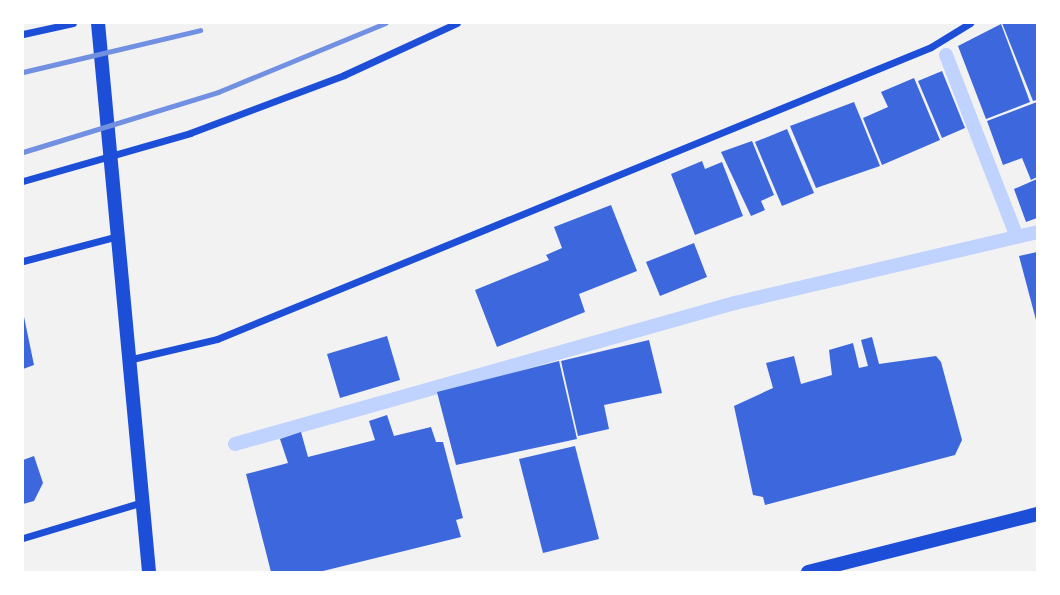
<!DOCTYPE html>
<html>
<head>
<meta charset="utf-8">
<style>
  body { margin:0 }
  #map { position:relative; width:1060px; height:595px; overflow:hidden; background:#f2f2f2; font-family:"Titillium Web",sans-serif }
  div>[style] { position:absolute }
  .stream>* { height:14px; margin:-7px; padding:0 7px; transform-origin:7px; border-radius:7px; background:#bfd3fe }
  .building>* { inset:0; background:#3d67dc }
  .minor>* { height:7px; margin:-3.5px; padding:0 3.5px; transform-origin:3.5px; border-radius:3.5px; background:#1d4ed8 }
  .secondary>* { height:14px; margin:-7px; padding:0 7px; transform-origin:7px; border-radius:7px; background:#1d4ed8 }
  .rail>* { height:5px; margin:-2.5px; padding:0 2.5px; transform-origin:2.5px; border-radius:2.5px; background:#7290e2 }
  span { translate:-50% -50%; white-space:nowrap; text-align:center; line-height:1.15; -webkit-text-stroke:7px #fff; paint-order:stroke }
  .frame { position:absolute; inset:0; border:24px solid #fff; pointer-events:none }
</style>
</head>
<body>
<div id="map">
  <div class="stream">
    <i style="left:946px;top:55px;width:195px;rotate:68.7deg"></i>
    <i style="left:235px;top:444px;width:520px;rotate:-15.75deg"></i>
    <i style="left:735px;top:303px;width:310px;rotate:-13.2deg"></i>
  </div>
  <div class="building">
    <i style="clip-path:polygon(1002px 23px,1037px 23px,1037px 100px,1033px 101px)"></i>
    <i style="clip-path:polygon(1001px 24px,1030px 102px,986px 119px,958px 46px)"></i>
    <i style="clip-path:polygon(942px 71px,965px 128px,942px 138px,918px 81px)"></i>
    <i style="clip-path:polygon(914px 78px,940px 140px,882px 165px,863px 118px,888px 107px,881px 92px)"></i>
    <i style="clip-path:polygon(854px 102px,880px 166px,816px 188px,790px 126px)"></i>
    <i style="clip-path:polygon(1037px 102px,1037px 177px,1031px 180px,1022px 158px,1003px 165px,987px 121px)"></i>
    <i style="clip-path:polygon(787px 129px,814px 193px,782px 206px,755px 142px)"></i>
    <i style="clip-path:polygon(752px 141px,774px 195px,761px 201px,765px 210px,751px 216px,721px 152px)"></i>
    <i style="clip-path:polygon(702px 161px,705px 169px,722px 162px,743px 216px,695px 235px,671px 174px)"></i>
    <i style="clip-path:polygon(1037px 179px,1037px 218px,1026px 222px,1014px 189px)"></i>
    <i style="clip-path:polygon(611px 205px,637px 271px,579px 294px,585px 312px,497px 347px,475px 290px,549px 260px,546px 255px,562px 248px,554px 227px)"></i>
    <i style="clip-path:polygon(694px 243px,707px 277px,660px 296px,646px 262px)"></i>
    <i style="clip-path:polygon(1037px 252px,1037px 319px,1036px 320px,1019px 256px)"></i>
    <i style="clip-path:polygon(23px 312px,34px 365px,23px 369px)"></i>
    <i style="clip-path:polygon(387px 336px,400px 380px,340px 398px,327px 354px)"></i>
    <i style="clip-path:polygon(872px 337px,879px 364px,936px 356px,941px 362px,962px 440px,955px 455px,765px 505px,763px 497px,753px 495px,734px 406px,773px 388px,766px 363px,794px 356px,801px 384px,832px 375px,829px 350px,853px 343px,859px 368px,868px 366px,861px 340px)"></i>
    <i style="clip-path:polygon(649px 340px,662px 393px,604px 405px,609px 429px,578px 436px,561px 361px)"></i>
    <i style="clip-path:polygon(559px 361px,577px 439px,456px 465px,437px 392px)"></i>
    <i style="clip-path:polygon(387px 415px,394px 436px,431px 427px,436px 442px,443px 442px,463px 518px,456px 520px,461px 537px,319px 572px,271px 572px,246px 474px,288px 463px,280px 439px,301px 432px,308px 457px,375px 440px,369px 421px)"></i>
    <i style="clip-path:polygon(575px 446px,599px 539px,543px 553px,519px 459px)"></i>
    <i style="clip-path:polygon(34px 456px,43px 483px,34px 501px,23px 504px,23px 460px)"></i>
  </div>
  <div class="minor">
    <i style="left:23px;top:34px;width:51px;rotate:-12.4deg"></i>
    <i style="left:23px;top:181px;width:174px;rotate:-16deg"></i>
    <i style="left:190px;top:133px;width:165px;rotate:-20.6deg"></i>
    <i style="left:344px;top:75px;width:124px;rotate:-24.7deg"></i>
    <i style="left:23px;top:261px;width:98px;rotate:-14.7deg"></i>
    <i style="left:132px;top:359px;width:87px;rotate:-13.2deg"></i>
    <i style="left:217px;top:339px;width:771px;rotate:-22.24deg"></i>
    <i style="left:931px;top:47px;width:46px;rotate:-31.6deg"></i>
    <i style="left:23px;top:538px;width:122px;rotate:-16.7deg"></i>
  </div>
  <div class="secondary">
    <i style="left:98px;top:23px;width:551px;rotate:84.69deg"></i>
    <i style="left:808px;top:572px;width:236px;rotate:-14.2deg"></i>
  </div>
  <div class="rail">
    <i style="left:23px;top:72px;width:182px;rotate:-13.3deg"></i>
    <i style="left:23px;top:152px;width:204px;rotate:-17.1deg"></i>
    <i style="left:218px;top:92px;width:181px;rotate:-22.4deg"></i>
  </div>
  <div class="frame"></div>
</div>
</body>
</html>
